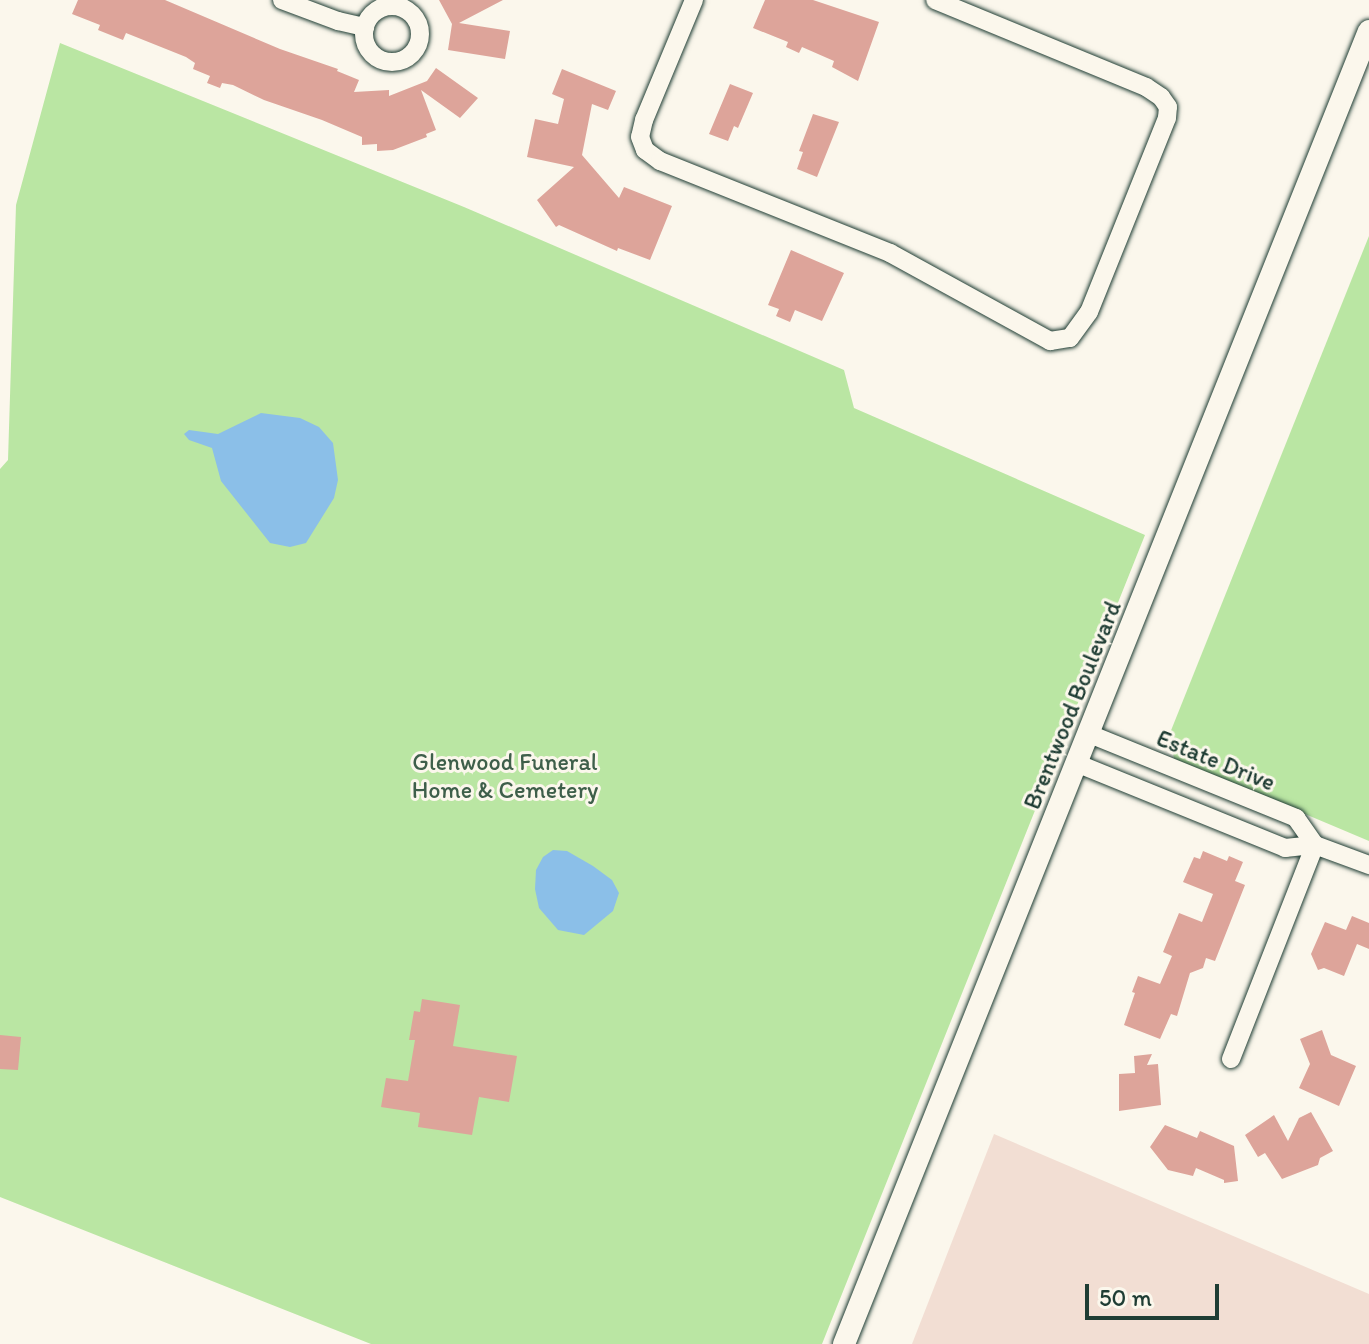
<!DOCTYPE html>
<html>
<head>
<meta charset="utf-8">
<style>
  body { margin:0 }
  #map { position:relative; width:1369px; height:1344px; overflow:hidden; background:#fbf7ec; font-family:Itim,sans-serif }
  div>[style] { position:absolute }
  .built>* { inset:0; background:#f2ded3 }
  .green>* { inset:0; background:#bae6a3 }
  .water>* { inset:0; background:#8bbfe8 }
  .building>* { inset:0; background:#dda49a }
  .roads { filter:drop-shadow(0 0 2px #1f3d34) drop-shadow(0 0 2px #1f3d34) }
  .minor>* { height:18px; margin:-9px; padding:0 9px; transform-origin:9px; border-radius:9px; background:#fbf7ec }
  .minor>.ring { margin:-9px; padding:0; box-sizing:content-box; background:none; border:18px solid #fbf7ec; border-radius:50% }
  .tertiary>* { height:22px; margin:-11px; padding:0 11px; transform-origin:11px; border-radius:11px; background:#fbf7ec }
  span { translate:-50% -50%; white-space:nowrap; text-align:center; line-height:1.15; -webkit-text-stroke:6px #fbf7ec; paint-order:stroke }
  .street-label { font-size:24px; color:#1f3d34 }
  .park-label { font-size:24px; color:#3e5f4a }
  .scale { position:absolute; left:1085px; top:1284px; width:134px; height:36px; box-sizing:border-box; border:4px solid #1f3d34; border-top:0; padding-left:10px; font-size:24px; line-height:28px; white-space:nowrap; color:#1f3d34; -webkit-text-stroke:6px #fbf7ec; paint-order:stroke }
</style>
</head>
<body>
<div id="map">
  <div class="built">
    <i style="clip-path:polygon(994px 1134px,1369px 1294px,1369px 1344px,912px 1344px)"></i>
  </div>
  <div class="green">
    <i style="clip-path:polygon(60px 43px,464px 207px,844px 370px,854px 408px,1145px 535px,822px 1344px,371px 1344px,0 1197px,0 469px,8px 460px,16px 205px)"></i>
    <i style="clip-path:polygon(1369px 236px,1369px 841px,1174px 759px,1170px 733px)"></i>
  </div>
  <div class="water">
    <i style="clip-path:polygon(261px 413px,300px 418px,319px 427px,333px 443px,338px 480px,334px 498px,306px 543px,290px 547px,270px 543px,221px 481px,212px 448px,189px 440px,184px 434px,189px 430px,218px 434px)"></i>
    <i style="clip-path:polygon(553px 850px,567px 851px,593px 866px,612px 880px,619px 893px,613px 911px,584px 935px,558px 930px,539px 908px,535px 889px,536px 870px,543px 857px)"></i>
  </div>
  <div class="building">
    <i style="clip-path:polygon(78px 0,165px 0,280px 49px,338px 69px,337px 71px,359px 80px,354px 92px,389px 90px,389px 96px,427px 81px,436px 68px,478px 98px,460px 118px,421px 90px,436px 130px,426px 134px,427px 137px,393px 150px,377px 151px,377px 144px,362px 145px,362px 137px,322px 120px,264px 100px,233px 85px,222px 83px,220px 88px,207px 83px,210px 76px,193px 69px,195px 63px,186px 57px,126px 33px,123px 40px,98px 30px,100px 25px,72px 14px)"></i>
    <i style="clip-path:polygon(439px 0,503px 0,459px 23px,510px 31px,505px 59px,448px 50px,452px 24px)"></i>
    <i style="clip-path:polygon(765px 0,813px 0,879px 22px,858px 81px,832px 67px,834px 61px,802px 47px,799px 53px,786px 47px,788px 42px,753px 28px)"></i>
    <i style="clip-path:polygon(562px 69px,616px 91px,608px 110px,592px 104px,582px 155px,619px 198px,624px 187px,672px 206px,650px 260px,618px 248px,617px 251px,559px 225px,556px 227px,537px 200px,574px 167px,527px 157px,535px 119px,558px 124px,564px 99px,552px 94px)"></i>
    <i style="clip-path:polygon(730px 84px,753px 93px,738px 128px,734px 126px,728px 141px,709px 134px)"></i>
    <i style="clip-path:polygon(813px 114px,839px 122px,817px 177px,797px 169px,803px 152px,799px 151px)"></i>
    <i style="clip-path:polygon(791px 250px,844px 273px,822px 321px,795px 310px,790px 322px,776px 316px,779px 309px,768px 305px)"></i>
    <i style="clip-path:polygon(1203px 851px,1227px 861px,1229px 856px,1243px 862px,1235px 881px,1245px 885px,1215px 961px,1206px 958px,1203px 968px,1190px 973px,1177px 1016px,1171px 1014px,1160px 1039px,1124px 1025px,1135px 993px,1132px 992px,1138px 976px,1160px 984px,1172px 956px,1163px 952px,1179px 913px,1202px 922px,1213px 894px,1183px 882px,1194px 857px,1200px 859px)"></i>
    <i style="clip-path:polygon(1352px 916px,1369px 923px,1369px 949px,1357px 944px,1344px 976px,1324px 968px,1318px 970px,1311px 954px,1325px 922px,1346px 930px)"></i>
    <i style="clip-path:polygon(422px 999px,460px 1005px,453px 1046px,517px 1056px,509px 1102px,479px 1097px,472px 1135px,418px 1127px,420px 1113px,381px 1107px,386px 1078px,408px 1081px,415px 1040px,409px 1040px,414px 1011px,420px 1012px)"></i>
    <i style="clip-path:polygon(1322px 1030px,1331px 1055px,1356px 1066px,1339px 1106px,1299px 1088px,1310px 1064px,1300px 1039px)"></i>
    <i style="clip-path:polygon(0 1035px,21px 1037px,18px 1070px,0 1069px)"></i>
    <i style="clip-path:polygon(1152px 1054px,1147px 1065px,1158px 1064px,1161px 1105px,1119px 1111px,1119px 1074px,1135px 1073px,1134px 1056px)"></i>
    <i style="clip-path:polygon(1311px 1112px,1333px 1151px,1320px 1158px,1318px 1165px,1282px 1179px,1265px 1153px,1258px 1157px,1245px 1135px,1274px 1115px,1288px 1141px,1299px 1118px)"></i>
    <i style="clip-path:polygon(1165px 1125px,1197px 1138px,1200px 1131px,1234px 1146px,1238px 1181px,1224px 1183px,1224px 1180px,1196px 1168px,1193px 1176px,1168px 1170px,1150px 1147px)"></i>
  </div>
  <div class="roads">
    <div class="minor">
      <i style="left:282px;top:0;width:60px;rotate:20.6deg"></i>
      <i style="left:338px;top:21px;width:28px;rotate:13deg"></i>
      <i style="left:694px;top:0;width:130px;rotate:112.6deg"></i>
      <i style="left:644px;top:120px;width:17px;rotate:103deg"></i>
      <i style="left:640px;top:137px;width:14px;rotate:69deg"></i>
      <i style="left:645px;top:150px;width:19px;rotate:36deg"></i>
      <i style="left:660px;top:161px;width:248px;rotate:21.8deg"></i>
      <i style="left:890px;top:253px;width:183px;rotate:28.8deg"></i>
      <i style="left:1050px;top:341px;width:20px;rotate:-9deg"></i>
      <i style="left:1070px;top:338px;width:32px;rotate:-54deg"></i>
      <i style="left:1089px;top:312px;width:209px;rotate:-68.1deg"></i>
      <i style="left:1167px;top:118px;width:11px;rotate:-85deg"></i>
      <i style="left:1168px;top:107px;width:12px;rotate:-125deg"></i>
      <i style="left:1161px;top:97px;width:18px;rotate:-146deg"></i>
      <i style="left:1146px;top:87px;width:228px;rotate:-157.6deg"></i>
      <i class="ring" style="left:364px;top:6px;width:38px;height:38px"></i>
      <i style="left:1087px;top:733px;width:226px;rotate:22.1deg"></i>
      <i style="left:1296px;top:818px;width:33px;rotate:55deg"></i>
      <i style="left:1076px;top:763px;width:226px;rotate:22.1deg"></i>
      <i style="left:1285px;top:848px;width:30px;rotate:-6deg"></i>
      <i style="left:1315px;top:845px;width:58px;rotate:20.3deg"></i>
      <i style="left:1231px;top:1059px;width:230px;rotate:-68.6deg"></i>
    </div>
    <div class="tertiary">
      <i style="left:844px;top:1344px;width:1414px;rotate:-68.21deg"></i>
    </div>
  </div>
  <div class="street-label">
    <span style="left:1072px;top:705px;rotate:-68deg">Brentwood Boulevard</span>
    <span style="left:1216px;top:760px;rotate:22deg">Estate Drive</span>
  </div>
  <div class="park-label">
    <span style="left:505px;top:776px">Glenwood Funeral<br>Home &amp; Cemetery</span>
  </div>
  <div class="scale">50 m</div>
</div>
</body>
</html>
